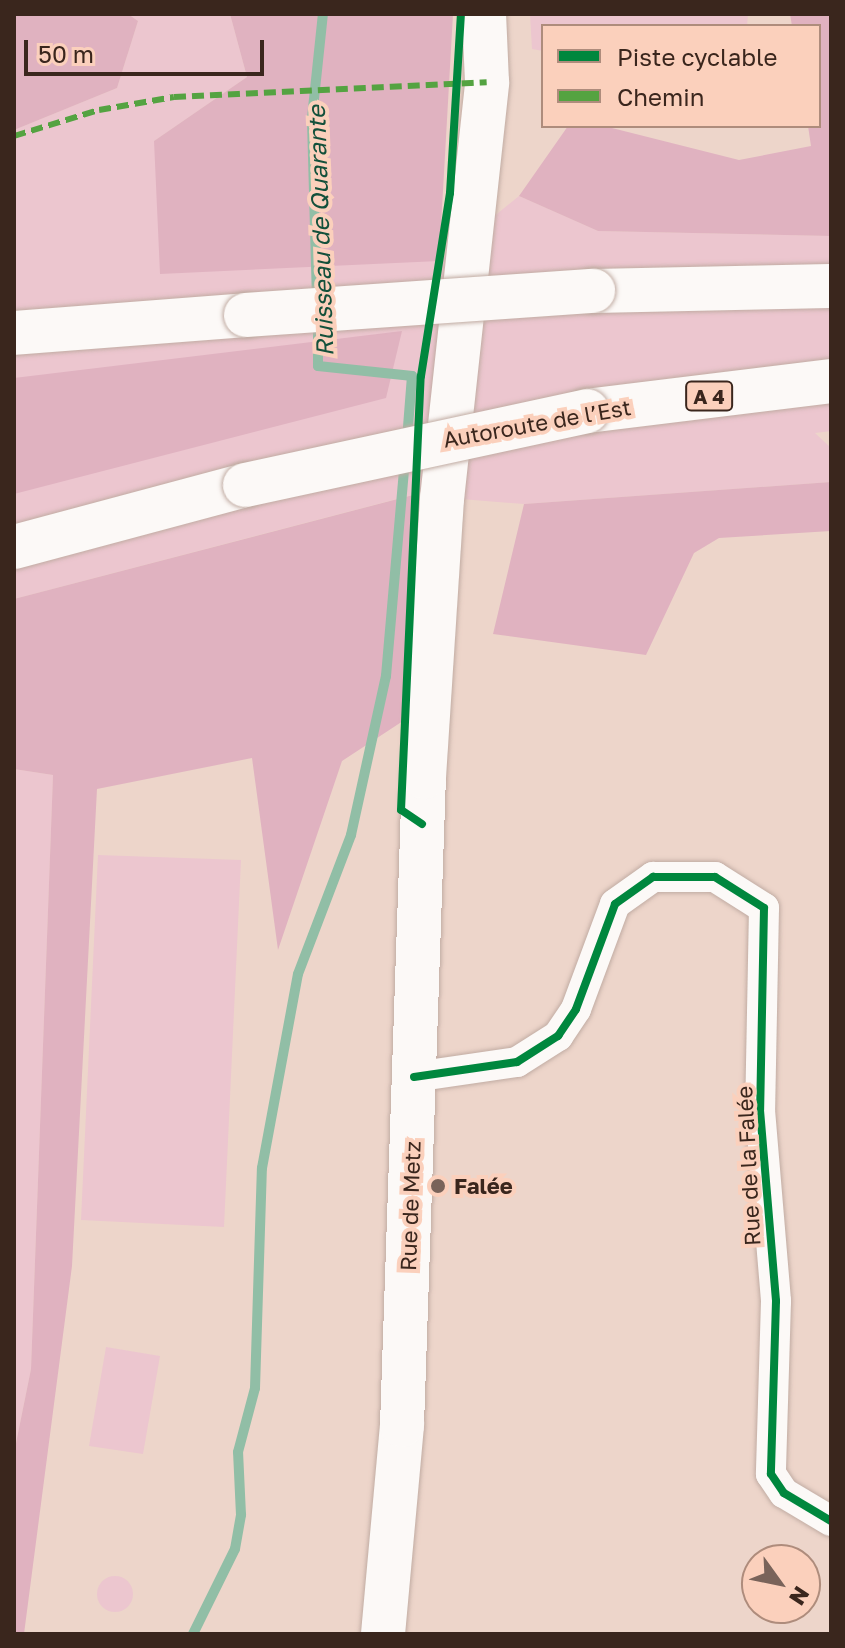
<!DOCTYPE html>
<html>
<head>
<meta charset="utf-8">
<style>
  body { margin:0 }
  #map { position:relative; width:845px; height:1648px; overflow:hidden; background:#edd5ca; font-family:"Golos Text",sans-serif }
  div>[style] { position:absolute }
  .green>* { inset:0; background:#ecc6cf }
  .round { border-radius:50% }
  .forest>* { inset:0; background:#e0b2c0 }
  .stream>* { height:10px; margin:-5px; padding:0 5px; transform-origin:5px; border-radius:5px; background:#91bea6 }
  .roads { filter:drop-shadow(0 0 2px #c1aca3) drop-shadow(0 0 2px #c1aca3) }
  .street>* { height:30px; margin:-15px; padding:0 15px; transform-origin:15px; border-radius:15px; background:#fcf9f7 }
  .secondary>* { height:44px; margin:-22px; padding:0 22px; transform-origin:22px; border-radius:22px; background:#fcf9f7 }
  .highway>* { height:44px; margin:-22px; padding:0 22px; transform-origin:22px; border-radius:22px; background:#fcf9f7 }
  .bridges { filter:drop-shadow(0 0 2px #c1aca3) drop-shadow(0 0 2px #c1aca3) }
  .highway-bridge>* { height:44px; margin:-22px; padding:0 22px; transform-origin:22px; border-radius:22px; background:#fcf9f7 }
  .quiet>* { height:6px; margin-top:-3px; transform-origin:0; background:repeating-linear-gradient(90deg,#54a341 0 12px,transparent 0 18px) }
  .cycleway>* { height:8px; margin:-4px; padding:0 4px; transform-origin:4px; border-radius:4px; background:#00873e }
  .dots>* { width:22px; height:22px; translate:-50% -50%; box-sizing:border-box; border:4px solid #fbd0bc; border-radius:50% }
  span { translate:-50% -50%; white-space:nowrap; text-align:center; line-height:1.15; -webkit-text-stroke:8px #fbd0bc; paint-order:stroke }
  .shield-label span { padding:2px 6px; background:#fbd0bc; border:2px solid; border-radius:6px; -webkit-text-stroke-width:0 }
  .shield-label { font-size:20px; color:#3a261d; font-weight:700 }
  .street-label { font-size:22px; color:#3a261d }
  .poi-label { font-size:22px; color:#3a261d; font-weight:700 }
  .left { translate:0 -50%; text-align:left }
  .water-label { font-size:24px; color:#13503b; font-style:italic }
  .frame { position:absolute; inset:0; border:16px solid #3a261d; pointer-events:none }
  .legend { position:absolute; left:541px; top:24px; width:280px; height:104px; box-sizing:border-box; background:#fbd0bc; border:2px solid #ae8c7c; margin:0; padding:10px 14px; list-style:none; font-size:24px; color:#3a261d }
  .legend li { display:flex; align-items:center; gap:16px; height:40px }
  .legend b { width:40px; border:2px solid #ae8c7c }
  .north { position:absolute; left:741px; top:1544px; width:80px; height:80px; box-sizing:border-box; background:#fbd0bc; border:2px solid #ae8c7c; border-radius:50%; rotate:123deg; font-size:22px; font-weight:700; line-height:32px; text-align:center; color:#3a261d }
  .north::after { content:''; display:block; margin:auto; width:28px; height:36px; background:#79635a; clip-path:polygon(50% 0,100% 100%,50% 72%,0 100%) }
  .scale { position:absolute; left:24px; top:40px; width:240px; height:36px; box-sizing:border-box; border:4px solid #3a261d; border-top:0; padding-left:10px; font-size:24px; line-height:28px; white-space:nowrap; color:#3a261d; -webkit-text-stroke:6px #fbd0bc; paint-order:stroke }
</style>
</head>
<body>
<div id="map">
  <div class="green">
    <i style="clip-path:polygon(128px 14px,230px 14px,247px 77px,154px 141px,439px 261px,519px 196px,598px 231px,831px 236px,831px 431px,815px 433px,831px 448px,831px 482px,524px 504px,412px 495px,14px 599px,14px 130px,117px 88px,138px 21px)"></i>
    <i style="clip-path:polygon(530px 14px,748px 14px,747px 26px,543px 26px,543px 51px,532px 49px)"></i>
    <i style="clip-path:polygon(14px 769px,53px 775px,31px 1369px,14px 1453px)"></i>
    <i style="clip-path:polygon(98px 855px,241px 860px,224px 1227px,81px 1220px)"></i>
    <i style="clip-path:polygon(106px 1347px,160px 1356px,143px 1454px,89px 1446px)"></i>
    <i class="round" style="left:97px;top:1576px;width:36px;height:36px"></i>
  </div>
  <div class="forest">
    <i style="clip-path:polygon(14px 14px,128px 14px,138px 21px,117px 88px,14px 130px)"></i>
    <i style="clip-path:polygon(230px 14px,453px 14px,439px 261px,160px 274px,154px 141px,247px 77px)"></i>
    <i style="clip-path:polygon(790px 14px,831px 14px,831px 236px,598px 231px,519px 196px,568px 126px,604px 126px,739px 160px,811px 146px,808px 126px,819px 126px,819px 26px,792px 26px)"></i>
    <i style="clip-path:polygon(402px 331px,386px 398px,14px 494px,14px 378px)"></i>
    <i style="clip-path:polygon(831px 482px,831px 531px,719px 538px,694px 553px,646px 655px,493px 634px,524px 504px)"></i>
    <i style="clip-path:polygon(413px 495px,403px 721px,342px 761px,278px 950px,252px 758px,97px 789px,72px 1266px,24px 1634px,14px 1634px,14px 1453px,31px 1369px,53px 775px,14px 769px,14px 599px)"></i>
  </div>
  <div class="stream">
    <i style="left:317px;top:300px;width:182px;rotate:-91.6deg"></i>
    <i style="left:312px;top:118px;width:105px;rotate:-84deg"></i>
    <i style="left:318px;top:320px;width:46px;rotate:90deg"></i>
    <i style="left:318px;top:366px;width:95px;rotate:6.1deg"></i>
    <i style="left:412px;top:376px;width:64px;rotate:94.5deg"></i>
    <i style="left:193px;top:1634px;width:95px;rotate:-63.7deg"></i>
    <i style="left:235px;top:1549px;width:35px;rotate:-80deg"></i>
    <i style="left:241px;top:1515px;width:63px;rotate:-92.7deg"></i>
    <i style="left:238px;top:1452px;width:66px;rotate:-75.1deg"></i>
    <i style="left:255px;top:1388px;width:220px;rotate:-88.2deg"></i>
    <i style="left:262px;top:1168px;width:197px;rotate:-79.5deg"></i>
    <i style="left:298px;top:974px;width:149px;rotate:-69.1deg"></i>
    <i style="left:351px;top:835px;width:163px;rotate:-77.6deg"></i>
    <i style="left:386px;top:676px;width:217px;rotate:-85deg"></i>
  </div>
  <div class="roads">
    <div class="street">
      <i style="left:414px;top:1077px;width:104px;rotate:-8.3deg"></i>
      <i style="left:517px;top:1062px;width:49px;rotate:-32.4deg"></i>
      <i style="left:558px;top:1036px;width:32px;rotate:-56deg"></i>
      <i style="left:576px;top:1009px;width:112px;rotate:-69.6deg"></i>
      <i style="left:615px;top:904px;width:47px;rotate:-35.4deg"></i>
      <i style="left:653px;top:877px;width:62px"></i>
      <i style="left:715px;top:877px;width:58px;rotate:32.3deg"></i>
      <i style="left:764px;top:908px;width:202px;rotate:91.1deg"></i>
      <i style="left:760px;top:1110px;width:192px;rotate:85.2deg"></i>
      <i style="left:776px;top:1301px;width:173px;rotate:91.7deg"></i>
      <i style="left:771px;top:1474px;width:23px;rotate:56deg"></i>
      <i style="left:784px;top:1493px;width:55px;rotate:30.8deg"></i>
    </div>
    <div class="secondary">
      <i style="left:383px;top:1634px;width:210px;rotate:-84.8deg"></i>
      <i style="left:402px;top:1425px;width:648px;rotate:-88.06deg"></i>
      <i style="left:424px;top:777px;width:279px;rotate:-86.3deg"></i>
      <i style="left:442px;top:499px;width:419px;rotate:-83.8deg"></i>
      <i style="left:487px;top:82px;width:68px;rotate:-92.5deg"></i>
    </div>
    <div class="highway">
      <i style="left:593px;top:291px;width:238px;rotate:-1.2deg"></i>
      <i style="left:14px;top:333px;width:233px;rotate:-4.4deg"></i>
      <i style="left:587px;top:411px;width:246px;rotate:-7deg"></i>
      <i style="left:14px;top:547px;width:239px;rotate:-15deg"></i>
    </div>
  </div>
  <div class="bridges">
    <div class="highway-bridge">
      <i style="left:246px;top:315px;width:348px;rotate:-4deg"></i>
      <i style="left:245px;top:485px;width:350px;rotate:-12.2deg"></i>
    </div>
  </div>
  <div class="quiet">
    <i style="left:14px;top:136px;width:89px;rotate:-17deg"></i>
    <i style="left:99px;top:110px;width:76px;rotate:-9.8deg"></i>
    <i style="left:174px;top:97px;width:313px;rotate:-2.7deg"></i>
  </div>
  <div class="cycleway">
    <i style="left:422px;top:824px;width:25px;rotate:-146deg"></i>
    <i style="left:401px;top:810px;width:434px;rotate:-87.4deg"></i>
    <i style="left:421px;top:376px;width:185px;rotate:-81deg"></i>
    <i style="left:450px;top:193px;width:179px;rotate:-86.5deg"></i>
    <i style="left:414px;top:1077px;width:104px;rotate:-8.3deg"></i>
    <i style="left:517px;top:1062px;width:49px;rotate:-32.4deg"></i>
    <i style="left:558px;top:1036px;width:32px;rotate:-56deg"></i>
    <i style="left:576px;top:1009px;width:112px;rotate:-69.6deg"></i>
    <i style="left:615px;top:904px;width:47px;rotate:-35.4deg"></i>
    <i style="left:653px;top:877px;width:62px"></i>
    <i style="left:715px;top:877px;width:58px;rotate:32.3deg"></i>
    <i style="left:764px;top:908px;width:202px;rotate:91.1deg"></i>
    <i style="left:760px;top:1110px;width:192px;rotate:85.2deg"></i>
    <i style="left:776px;top:1301px;width:173px;rotate:91.7deg"></i>
    <i style="left:771px;top:1474px;width:23px;rotate:56deg"></i>
    <i style="left:784px;top:1493px;width:55px;rotate:30.8deg"></i>
  </div>
  <div class="dots">
    <i style="left:438px;top:1186px;background:#79635a"></i>
  </div>
  <div class="shield-label">
    <span style="left:709px;top:396px">A 4</span>
  </div>
  <div class="street-label">
    <span style="left:537px;top:423px;rotate:-10deg">Autoroute de l’Est</span>
    <span style="left:748px;top:1166px;rotate:-93deg">Rue de la Falée</span>
    <span style="left:410px;top:1206px;rotate:-88deg">Rue de Metz</span>
  </div>
  <div class="poi-label">
    <span class="left" style="left:454px;top:1186px">Falée</span>
  </div>
  <div class="water-label">
    <span style="left:320px;top:231px;rotate:-92deg">Ruisseau de Quarante</span>
  </div>
  <div class="frame"></div>
  <ul class="legend">
  <li><b style="height:10px;background:#00873e"></b>Piste cyclable</li>
  <li><b style="height:10px;background:#54a341"></b>Chemin</li>
  </ul>
  <div class="north">N</div>
  <div class="scale">50 m</div>
</div>
</body>
</html>
